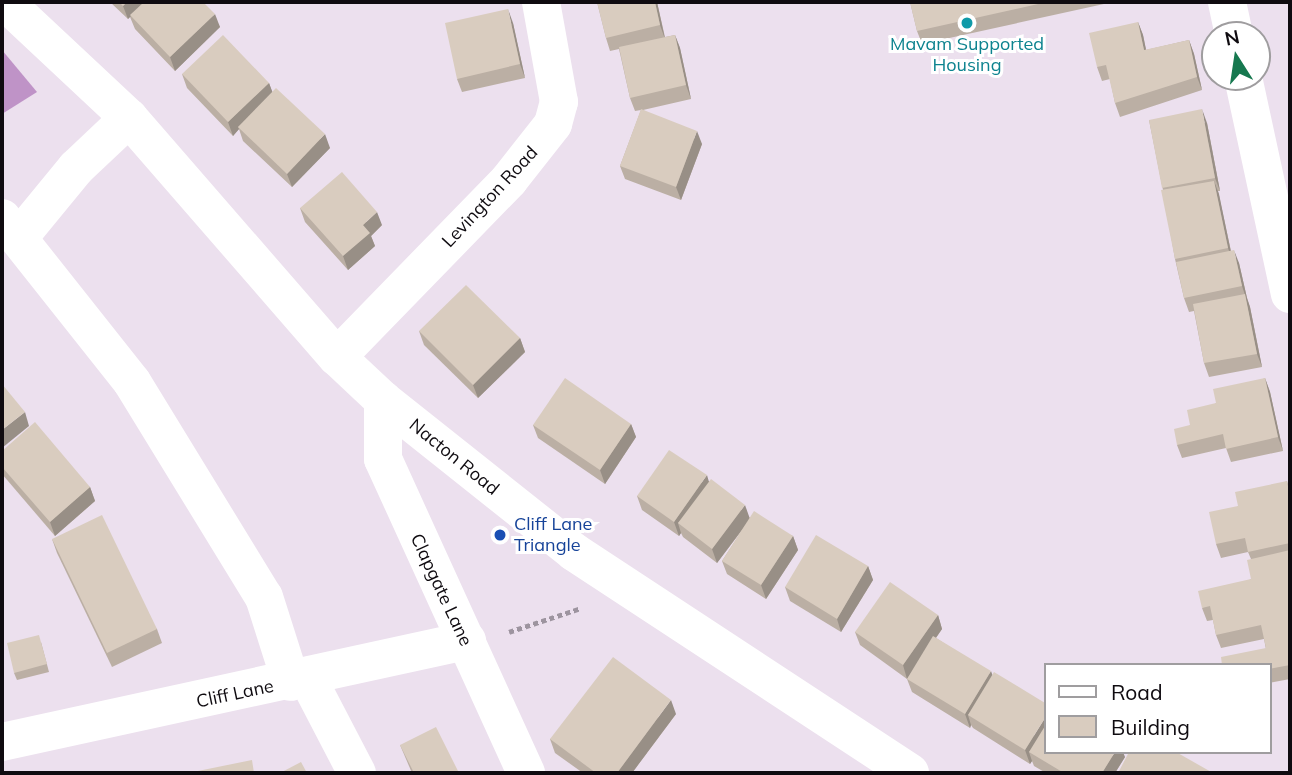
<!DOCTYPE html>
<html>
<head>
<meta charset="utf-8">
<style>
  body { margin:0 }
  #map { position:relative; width:1292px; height:775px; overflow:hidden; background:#ece0ee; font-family:Mulish,sans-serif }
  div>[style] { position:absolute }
  .forest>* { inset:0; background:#bf93c7 }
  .path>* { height:4.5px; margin-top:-2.25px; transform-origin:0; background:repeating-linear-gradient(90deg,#9d949f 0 5px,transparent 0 8.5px) }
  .minor>* { height:38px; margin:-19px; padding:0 19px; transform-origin:19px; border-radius:19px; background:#fff }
  .wall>* { inset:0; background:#bbafa4 }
  .shaded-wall>* { inset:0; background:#988f86 }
  .building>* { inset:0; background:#d9ccbf }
  .dots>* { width:19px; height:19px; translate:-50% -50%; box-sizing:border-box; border:4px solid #fff; border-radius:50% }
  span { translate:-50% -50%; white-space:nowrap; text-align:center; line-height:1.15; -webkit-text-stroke:6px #fff; paint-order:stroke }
  .culture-label { font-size:18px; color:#0d838f }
  .street-label { font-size:18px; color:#0f0b10 }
  .transit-label { font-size:18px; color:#164399 }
  .left { translate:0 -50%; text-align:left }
  .frame { position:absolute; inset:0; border:4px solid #0f0b10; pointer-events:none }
  .legend { position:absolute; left:1044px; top:663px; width:228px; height:91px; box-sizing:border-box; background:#fff; border:2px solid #9f9d9f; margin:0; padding:9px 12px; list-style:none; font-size:21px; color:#0f0b10 }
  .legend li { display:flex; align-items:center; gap:14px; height:35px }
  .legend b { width:35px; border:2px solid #9f9d9f }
  .north { position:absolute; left:1201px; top:21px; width:70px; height:70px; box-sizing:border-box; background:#fff; border:2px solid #9f9d9f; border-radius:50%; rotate:348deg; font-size:19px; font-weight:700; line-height:28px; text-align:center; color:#0f0b10 }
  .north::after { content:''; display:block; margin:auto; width:24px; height:32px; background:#16784f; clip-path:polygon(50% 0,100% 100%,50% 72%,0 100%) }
</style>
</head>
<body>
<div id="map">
  <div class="forest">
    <i style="clip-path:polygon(2px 50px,37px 92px,2px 114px)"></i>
  </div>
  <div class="path">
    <i style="left:509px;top:632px;width:76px;rotate:-18.4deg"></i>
  </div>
  <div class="minor">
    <i style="left:5px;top:2px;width:170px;rotate:43.1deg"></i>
    <i style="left:129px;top:118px;width:317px;rotate:49deg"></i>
    <i style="left:337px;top:357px;width:63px;rotate:43.1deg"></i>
    <i style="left:383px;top:400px;width:244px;rotate:38.5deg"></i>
    <i style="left:574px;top:552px;width:402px;rotate:33.3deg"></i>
    <i style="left:1227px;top:2px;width:34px;rotate:78deg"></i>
    <i style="left:1243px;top:77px;width:222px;rotate:77.8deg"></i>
    <i style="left:2px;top:218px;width:209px;rotate:51.6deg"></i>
    <i style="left:132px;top:382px;width:252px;rotate:58.5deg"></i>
    <i style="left:264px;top:597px;width:89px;rotate:72.4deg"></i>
    <i style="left:21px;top:235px;width:87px;rotate:-50.6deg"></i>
    <i style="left:76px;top:168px;width:73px;rotate:-43.3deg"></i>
    <i style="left:337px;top:357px;width:247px;rotate:-45.8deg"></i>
    <i style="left:509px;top:180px;width:71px;rotate:-51.8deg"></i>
    <i style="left:553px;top:124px;width:23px;rotate:-75deg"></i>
    <i style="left:559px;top:102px;width:102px;rotate:-100.2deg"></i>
    <i style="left:383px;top:400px;width:59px;rotate:90deg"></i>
    <i style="left:383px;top:459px;width:345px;rotate:65.5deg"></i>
    <i style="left:308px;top:679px;width:106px;rotate:62.5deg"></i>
    <i style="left:2px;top:742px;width:476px;rotate:-12.3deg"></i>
  </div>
  <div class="wall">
    <i style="clip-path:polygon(110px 2px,203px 2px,220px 27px,175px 71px,135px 29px,130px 17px,128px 19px)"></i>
    <i style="clip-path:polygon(597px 2px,657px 2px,665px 37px,675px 35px,680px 48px,691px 99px,643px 110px,702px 144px,681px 200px,625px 179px,620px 166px,641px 110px,635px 111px,630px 98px,619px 49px,610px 51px,606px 38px)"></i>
    <i style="clip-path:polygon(910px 2px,1113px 2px,922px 44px,917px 31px)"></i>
    <i style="clip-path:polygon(1138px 22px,1143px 35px,1146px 50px,1189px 40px,1194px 54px,1202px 90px,1120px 117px,1115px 103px,1110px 79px,1102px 81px,1097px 67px)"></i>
    <i style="clip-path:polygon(513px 23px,525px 78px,462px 92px,457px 79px)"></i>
    <i style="clip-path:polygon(182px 74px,269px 83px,272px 92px,330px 148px,292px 187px,243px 141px,239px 129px,233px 136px,187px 88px)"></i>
    <i style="clip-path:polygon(1149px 120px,1207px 123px,1220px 191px,1218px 191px,1231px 251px,1239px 263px,1247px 298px,1250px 307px,1262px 367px,1209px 377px,1204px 363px,1194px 311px,1189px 312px,1184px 298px,1175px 259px,1163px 190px)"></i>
    <i style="clip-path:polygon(300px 208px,382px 225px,371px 236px,375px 246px,348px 270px,305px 222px)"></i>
    <i style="clip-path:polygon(419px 331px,520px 338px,525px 352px,478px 398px,424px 345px)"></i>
    <i style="clip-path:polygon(1265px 378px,1270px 392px,1283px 451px,1231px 462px,1226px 448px,1182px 458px,1177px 445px,1190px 425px,1216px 403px)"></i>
    <i style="clip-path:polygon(631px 424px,636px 437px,605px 484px,538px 438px,533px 425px)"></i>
    <i style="clip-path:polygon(2px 451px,90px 487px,95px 501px,55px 536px,2px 474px)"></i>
    <i style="clip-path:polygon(709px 481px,750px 518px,793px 536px,798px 550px,766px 599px,727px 574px,722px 561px,743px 529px,717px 563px,683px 537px,681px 533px,679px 536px,642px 510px,637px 496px)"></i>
    <i style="clip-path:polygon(1287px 481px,1290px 491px,1290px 679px,1269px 683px,1269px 665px,1264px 639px,1221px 648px,1216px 635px,1213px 620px,1207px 621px,1202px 608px,1251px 579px,1251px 559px,1248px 552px,1221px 558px,1216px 544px,1238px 506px)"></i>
    <i style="clip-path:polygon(52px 539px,157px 629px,162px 643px,112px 667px,57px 553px)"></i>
    <i style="clip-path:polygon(868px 566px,873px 580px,841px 632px,790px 601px,785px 587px)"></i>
    <i style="clip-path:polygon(938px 615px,942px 629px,936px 638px,992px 675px,1045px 752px,1125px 757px,1115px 773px,1046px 773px,1034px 766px,1032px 761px,1030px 764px,973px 728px,971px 725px,970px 728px,912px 692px,907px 679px,860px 645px,855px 632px)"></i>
    <i style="clip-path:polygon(41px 642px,49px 672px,17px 680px,14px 673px)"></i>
    <i style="clip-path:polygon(676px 714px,632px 773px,583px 773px,555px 753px,550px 739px)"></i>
    <i style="clip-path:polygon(400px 745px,459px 773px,412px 773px)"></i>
  </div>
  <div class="shaded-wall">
    <i style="clip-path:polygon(127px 2px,145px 2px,128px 19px,123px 6px)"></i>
    <i style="clip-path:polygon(655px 2px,657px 2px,665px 39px,660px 25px)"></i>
    <i style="clip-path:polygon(508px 9px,513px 23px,525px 78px,520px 64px)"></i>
    <i style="clip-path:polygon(215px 14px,220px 27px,175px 71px,170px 57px)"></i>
    <i style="clip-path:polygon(1138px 22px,1143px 35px,1149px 64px,1144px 50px)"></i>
    <i style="clip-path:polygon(675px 35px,680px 48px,691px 99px,686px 85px)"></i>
    <i style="clip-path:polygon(1189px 40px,1194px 54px,1202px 90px,1197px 77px)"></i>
    <i style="clip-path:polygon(269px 83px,274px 96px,238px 127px,239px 129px,233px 136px,228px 122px)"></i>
    <i style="clip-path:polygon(1202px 109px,1207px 123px,1220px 191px,1215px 178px)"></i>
    <i style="clip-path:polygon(697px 131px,702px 144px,681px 200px,676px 187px)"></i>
    <i style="clip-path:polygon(325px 134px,330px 148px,292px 187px,287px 174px)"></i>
    <i style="clip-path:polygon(1214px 181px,1219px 194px,1233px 262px,1228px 248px)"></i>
    <i style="clip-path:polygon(377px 212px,382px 225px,371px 236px,375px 246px,348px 270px,343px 256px,363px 225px)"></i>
    <i style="clip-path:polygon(1234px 250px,1239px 263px,1247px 298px,1250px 307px,1262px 367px,1257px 354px,1245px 295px,1242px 286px)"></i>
    <i style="clip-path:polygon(520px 338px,525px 352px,478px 398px,473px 385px)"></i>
    <i style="clip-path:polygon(1265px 378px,1270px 392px,1283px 451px,1278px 437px)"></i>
    <i style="clip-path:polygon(25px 412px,29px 426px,2px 448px,2px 430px)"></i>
    <i style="clip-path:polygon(631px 424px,636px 437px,605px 484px,600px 470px)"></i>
    <i style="clip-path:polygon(707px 475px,711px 489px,678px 523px,681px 533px,679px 536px,674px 522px)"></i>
    <i style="clip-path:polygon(90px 487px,95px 501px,55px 536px,50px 522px)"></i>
    <i style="clip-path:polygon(745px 505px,750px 519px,717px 563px,712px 549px)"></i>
    <i style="clip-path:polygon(793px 536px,798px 550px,766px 599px,761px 585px)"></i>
    <i style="clip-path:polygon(868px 566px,873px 580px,841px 632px,837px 619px)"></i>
    <i style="clip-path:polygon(938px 615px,942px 629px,907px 679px,903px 665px)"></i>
    <i style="clip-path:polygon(991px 671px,996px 685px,968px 715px,971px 725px,970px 728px,965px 714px)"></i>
    <i style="clip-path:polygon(671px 700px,676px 714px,632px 773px,617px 773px)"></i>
    <i style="clip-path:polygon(1045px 718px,1045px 739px,1029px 752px,1032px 761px,1030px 764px,1025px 750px)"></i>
    <i style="clip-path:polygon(1115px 752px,1123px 752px,1125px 757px,1115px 773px,1102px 773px)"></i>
  </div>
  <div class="building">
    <i style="clip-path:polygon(119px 2px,127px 2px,123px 6px)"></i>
    <i style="clip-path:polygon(144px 2px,203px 2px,215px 14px,170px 57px,130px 15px)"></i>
    <i style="clip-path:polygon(597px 2px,655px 2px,660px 25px,606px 38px)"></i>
    <i style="clip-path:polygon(910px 2px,1047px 2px,917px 31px)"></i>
    <i style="clip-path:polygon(508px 9px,520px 64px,457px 79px,445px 23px)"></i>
    <i style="clip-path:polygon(1138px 22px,1144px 50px,1189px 40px,1197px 77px,1115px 103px,1106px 65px,1097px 67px,1089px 33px)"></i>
    <i style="clip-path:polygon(223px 35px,269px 83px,228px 122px,182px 74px)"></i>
    <i style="clip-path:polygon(675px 35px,686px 85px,630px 98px,619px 47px)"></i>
    <i style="clip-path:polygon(276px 88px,325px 134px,287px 174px,238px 127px)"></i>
    <i style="clip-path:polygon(641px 109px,697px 131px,676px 187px,620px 166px)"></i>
    <i style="clip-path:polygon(1202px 109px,1215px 178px,1162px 188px,1149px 120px)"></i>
    <i style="clip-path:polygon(342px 172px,377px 212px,363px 225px,370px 233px,343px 256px,300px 208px)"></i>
    <i style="clip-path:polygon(1214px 181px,1228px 248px,1175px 259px,1161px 190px)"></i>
    <i style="clip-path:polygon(1234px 250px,1242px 286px,1184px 298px,1176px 262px)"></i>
    <i style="clip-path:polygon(466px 285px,520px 338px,473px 385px,419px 331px)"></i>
    <i style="clip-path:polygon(1245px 294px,1257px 354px,1204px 363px,1193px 304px)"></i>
    <i style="clip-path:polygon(565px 378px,631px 424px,600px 470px,533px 425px)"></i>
    <i style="clip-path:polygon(1265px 378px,1278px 437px,1226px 449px,1223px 434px,1177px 445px,1174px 429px,1190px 425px,1187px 410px,1216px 403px,1213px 389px)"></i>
    <i style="clip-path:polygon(2px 384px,25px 412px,2px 430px)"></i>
    <i style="clip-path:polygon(35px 422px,90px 487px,50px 522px,2px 467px,2px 451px)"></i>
    <i style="clip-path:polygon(669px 450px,707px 475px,674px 522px,637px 496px)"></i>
    <i style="clip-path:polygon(711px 479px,745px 505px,712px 549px,678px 523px)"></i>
    <i style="clip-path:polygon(1287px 481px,1290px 497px,1290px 543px,1248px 552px,1245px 538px,1216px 544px,1209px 512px,1238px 506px,1235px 492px)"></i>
    <i style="clip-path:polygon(754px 511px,793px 536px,761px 585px,722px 561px)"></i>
    <i style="clip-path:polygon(102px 515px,157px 629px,107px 653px,52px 539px)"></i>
    <i style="clip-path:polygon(816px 535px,868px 566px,837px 619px,785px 587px)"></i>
    <i style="clip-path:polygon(1290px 550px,1290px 665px,1269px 669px,1269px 665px,1222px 665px,1221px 657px,1266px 648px,1261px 625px,1216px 635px,1210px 606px,1202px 608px,1198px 591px,1251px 579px,1247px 560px)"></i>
    <i style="clip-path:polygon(890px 582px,938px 615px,903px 665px,855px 632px)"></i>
    <i style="clip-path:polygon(39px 635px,47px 664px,14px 673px,7px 643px)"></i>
    <i style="clip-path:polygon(933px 636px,991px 671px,965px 714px,907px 679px)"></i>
    <i style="clip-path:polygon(613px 657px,671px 700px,617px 773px,596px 773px,550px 739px)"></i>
    <i style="clip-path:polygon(994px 672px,1045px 703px,1045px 718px,1025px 750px,968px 715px)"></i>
    <i style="clip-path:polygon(1045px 726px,1045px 752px,1115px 752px,1102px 773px,1064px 773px,1029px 752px)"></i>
    <i style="clip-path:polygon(436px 727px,459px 773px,414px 773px,400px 745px)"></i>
    <i style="clip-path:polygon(1129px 752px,1176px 752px,1213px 773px,1118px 773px)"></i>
    <i style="clip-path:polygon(252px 760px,254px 773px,188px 773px)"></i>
    <i style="clip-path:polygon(301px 762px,307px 773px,280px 773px)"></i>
  </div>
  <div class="dots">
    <i style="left:967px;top:23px;background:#0f9aa8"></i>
    <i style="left:500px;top:535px;background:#1a4fb4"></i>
  </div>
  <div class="culture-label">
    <span style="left:967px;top:55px">Mavam Supported<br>Housing</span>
  </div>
  <div class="street-label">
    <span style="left:490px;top:197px;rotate:-47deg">Levington Road</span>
    <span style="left:454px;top:457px;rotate:39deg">Nacton Road</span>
    <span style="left:441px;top:590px;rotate:65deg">Clapgate Lane</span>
    <span style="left:235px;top:694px;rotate:-12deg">Cliff Lane</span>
  </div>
  <div class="transit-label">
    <span class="left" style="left:514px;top:535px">Cliff Lane<br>Triangle</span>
  </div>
  <div class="frame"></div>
  <ul class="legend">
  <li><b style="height:9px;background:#fff"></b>Road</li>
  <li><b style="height:19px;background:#d9ccbf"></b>Building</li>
  </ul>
  <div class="north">N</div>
</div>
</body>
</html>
